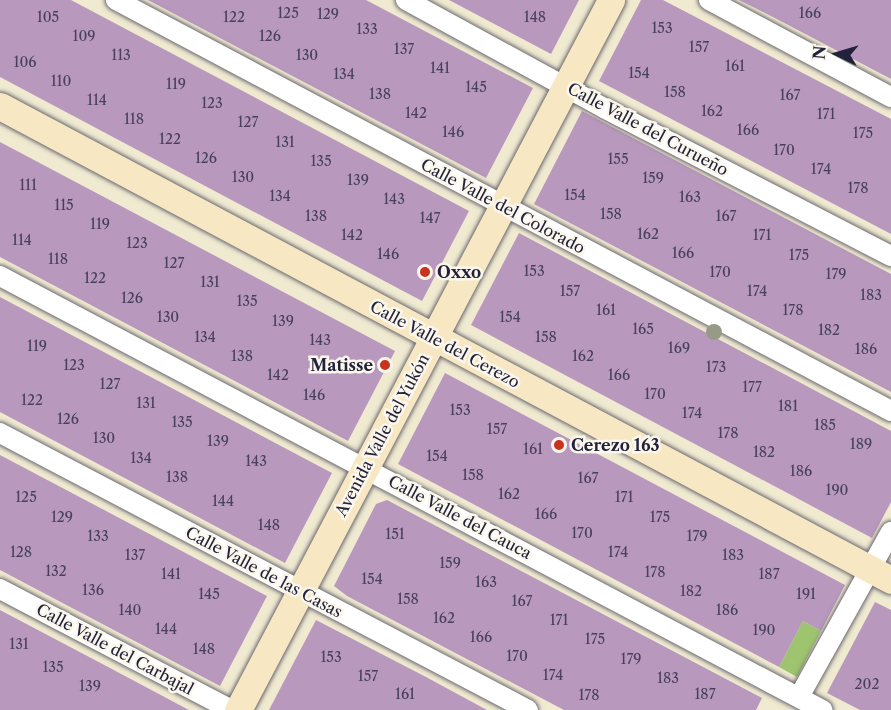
<!DOCTYPE html>
<html>
<head>
<meta charset="utf-8">
<style>
  body { margin:0 }
  #map { position:relative; width:891px; height:710px; overflow:hidden; background:#f0ead1; font-family:"Libre Caslon Text",serif }
  div>[style] { position:absolute }
  .green>* { inset:0; background:#9ec46f }
  .building>* { inset:0; background:#b899bd }
  .roads { filter:drop-shadow(0 0 2px #6a6870) drop-shadow(0 0 2px #6a6870) }
  .street>* { height:20px; margin:-10px; padding:0 10px; transform-origin:10px; border-radius:10px; background:#fff }
  .secondary>* { height:27px; margin:-13.5px; padding:0 13.5px; transform-origin:13.5px; border-radius:13.5px; background:#f7e8c3 }
  .trees>* { width:16px; height:16px; margin:-8px; border-radius:50%; background:#969b88 }
  .dots>* { width:16px; height:16px; translate:-50% -50%; box-sizing:border-box; border:3px solid #fbf7ec; border-radius:50% }
  span { translate:-50% -50%; white-space:nowrap; text-align:center; line-height:1.15; -webkit-text-stroke:5px #fbf7ec; paint-order:stroke }
  .number-label { font-size:14px; color:#48405c }
  .number-label span { -webkit-text-stroke-width:0 }
  .street-label { font-size:16px; color:#22223b }
  .poi-label { font-size:16px; color:#22223b; font-weight:700 }
  .left { translate:0 -50%; text-align:left }
  .right { translate:-100% -50%; text-align:right }
  .north { position:absolute; left:807px; top:24px; width:60px; height:60px; -webkit-text-stroke:4px #fbf7ec; paint-order:stroke; rotate:275deg; font-size:16px; font-weight:700; line-height:24px; text-align:center; color:#22223b }
  .north::after { content:''; display:block; margin:auto; width:21px; height:27px; background:#22223b; clip-path:polygon(50% 0,100% 100%,50% 72%,0 100%) }
</style>
</head>
<body>
<div id="map">
  <div class="green">
    <i style="clip-path:polygon(803px 621px,821px 631px,797px 677px,779px 667px)"></i>
  </div>
  <div class="building">
    <i style="clip-path:polygon(0 0,71px 0,469px 211px,422px 301px,0 77px)"></i>
    <i style="clip-path:polygon(148px 0,366px 0,533px 88px,486px 178px)"></i>
    <i style="clip-path:polygon(449px 0,579px 0,551px 54px)"></i>
    <i style="clip-path:polygon(641px 0,663px 0,891px 119px,891px 234px,599px 81px)"></i>
    <i style="clip-path:polygon(739px 0,891px 0,891px 79px,773px 17px)"></i>
    <i style="clip-path:polygon(582px 111px,891px 274px,891px 392px,534px 204px)"></i>
    <i style="clip-path:polygon(0 142px,395px 351px,348px 441px,0 257px)"></i>
    <i style="clip-path:polygon(519px 233px,891px 431px,891px 502px,872px 538px,471px 325px)"></i>
    <i style="clip-path:polygon(0 297px,332px 473px,285px 563px,0 412px)"></i>
    <i style="clip-path:polygon(445px 373px,845px 585px,821px 631px,803px 621px,779px 667px,398px 464px)"></i>
    <i style="clip-path:polygon(0 455px,267px 596px,220px 686px,0 570px)"></i>
    <i style="clip-path:polygon(387px 500px,762px 698px,756px 710px,564px 710px,347px 596px,334px 586px,376px 504px)"></i>
    <i style="clip-path:polygon(875px 602px,891px 610px,891px 710px,860px 710px,827px 693px)"></i>
    <i style="clip-path:polygon(0 610px,110px 668px,189px 710px,0 710px)"></i>
    <i style="clip-path:polygon(316px 620px,426px 677px,487px 710px,269px 710px)"></i>
  </div>
  <div class="roads">
    <div class="street">
      <i style="left:116px;top:0;width:877px;rotate:27.94deg"></i>
      <i style="left:406px;top:0;width:226px;rotate:28.6deg"></i>
      <i style="left:604px;top:108px;width:323px;rotate:27.3deg"></i>
      <i style="left:709px;top:0;width:206px;rotate:28.1deg"></i>
      <i style="left:0;top:276px;width:930px;rotate:27.83deg"></i>
      <i style="left:0;top:433px;width:596px;rotate:27.68deg"></i>
      <i style="left:0;top:589px;width:261px;rotate:27.6deg"></i>
      <i style="left:799px;top:697px;width:189px;rotate:-60.9deg"></i>
    </div>
    <div class="secondary">
      <i style="left:0;top:106px;width:1009px;rotate:28.01deg"></i>
      <i style="left:238px;top:710px;width:802px;rotate:-62.28deg"></i>
    </div>
  </div>
  <div class="trees">
    <i style="left:714px;top:332px"></i>
  </div>
  <div class="dots">
    <i style="left:425px;top:272px;background:#c8321e"></i>
    <i style="left:385px;top:365px;background:#c8321e"></i>
    <i style="left:559px;top:445px;background:#c8321e"></i>
  </div>
  <div class="number-label">
    <span style="left:288px;top:13px">125</span>
    <span style="left:810px;top:13px">166</span>
    <span style="left:328px;top:14px">129</span>
    <span style="left:48px;top:17px">105</span>
    <span style="left:234px;top:17px">122</span>
    <span style="left:535px;top:17px">148</span>
    <span style="left:662px;top:28px">153</span>
    <span style="left:367px;top:29px">133</span>
    <span style="left:84px;top:36px">109</span>
    <span style="left:270px;top:36px">126</span>
    <span style="left:699px;top:47px">157</span>
    <span style="left:404px;top:49px">137</span>
    <span style="left:121px;top:55px">113</span>
    <span style="left:307px;top:55px">130</span>
    <span style="left:25px;top:62px">106</span>
    <span style="left:735px;top:66px">161</span>
    <span style="left:440px;top:68px">141</span>
    <span style="left:639px;top:73px">154</span>
    <span style="left:344px;top:74px">134</span>
    <span style="left:61px;top:81px">110</span>
    <span style="left:176px;top:84px">119</span>
    <span style="left:476px;top:87px">145</span>
    <span style="left:675px;top:92px">158</span>
    <span style="left:380px;top:94px">138</span>
    <span style="left:790px;top:95px">167</span>
    <span style="left:97px;top:100px">114</span>
    <span style="left:212px;top:103px">123</span>
    <span style="left:712px;top:111px">162</span>
    <span style="left:416px;top:113px">142</span>
    <span style="left:826px;top:114px">171</span>
    <span style="left:134px;top:119px">118</span>
    <span style="left:248px;top:122px">127</span>
    <span style="left:748px;top:130px">166</span>
    <span style="left:453px;top:132px">146</span>
    <span style="left:863px;top:133px">175</span>
    <span style="left:170px;top:139px">122</span>
    <span style="left:285px;top:142px">131</span>
    <span style="left:784px;top:150px">170</span>
    <span style="left:206px;top:158px">126</span>
    <span style="left:618px;top:159px">155</span>
    <span style="left:321px;top:161px">135</span>
    <span style="left:821px;top:169px">174</span>
    <span style="left:243px;top:177px">130</span>
    <span style="left:653px;top:178px">159</span>
    <span style="left:358px;top:180px">139</span>
    <span style="left:28px;top:185px">111</span>
    <span style="left:858px;top:188px">178</span>
    <span style="left:575px;top:195px">154</span>
    <span style="left:280px;top:196px">134</span>
    <span style="left:690px;top:197px">163</span>
    <span style="left:394px;top:199px">143</span>
    <span style="left:64px;top:205px">115</span>
    <span style="left:611px;top:214px">158</span>
    <span style="left:316px;top:216px">138</span>
    <span style="left:726px;top:216px">167</span>
    <span style="left:430px;top:218px">147</span>
    <span style="left:100px;top:224px">119</span>
    <span style="left:648px;top:234px">162</span>
    <span style="left:352px;top:235px">142</span>
    <span style="left:762px;top:235px">171</span>
    <span style="left:22px;top:240px">114</span>
    <span style="left:137px;top:243px">123</span>
    <span style="left:683px;top:253px">166</span>
    <span style="left:388px;top:254px">146</span>
    <span style="left:799px;top:255px">175</span>
    <span style="left:58px;top:259px">118</span>
    <span style="left:174px;top:263px">127</span>
    <span style="left:534px;top:271px">153</span>
    <span style="left:720px;top:272px">170</span>
    <span style="left:836px;top:274px">179</span>
    <span style="left:95px;top:278px">122</span>
    <span style="left:210px;top:282px">131</span>
    <span style="left:570px;top:291px">157</span>
    <span style="left:757px;top:291px">174</span>
    <span style="left:871px;top:295px">183</span>
    <span style="left:132px;top:298px">126</span>
    <span style="left:247px;top:301px">135</span>
    <span style="left:606px;top:310px">161</span>
    <span style="left:793px;top:310px">178</span>
    <span style="left:168px;top:317px">130</span>
    <span style="left:510px;top:317px">154</span>
    <span style="left:283px;top:321px">139</span>
    <span style="left:643px;top:329px">165</span>
    <span style="left:829px;top:330px">182</span>
    <span style="left:205px;top:337px">134</span>
    <span style="left:546px;top:337px">158</span>
    <span style="left:320px;top:340px">143</span>
    <span style="left:37px;top:346px">119</span>
    <span style="left:679px;top:348px">169</span>
    <span style="left:866px;top:349px">186</span>
    <span style="left:242px;top:356px">138</span>
    <span style="left:583px;top:356px">162</span>
    <span style="left:74px;top:365px">123</span>
    <span style="left:716px;top:367px">173</span>
    <span style="left:278px;top:375px">142</span>
    <span style="left:619px;top:375px">166</span>
    <span style="left:110px;top:384px">127</span>
    <span style="left:752px;top:387px">177</span>
    <span style="left:655px;top:394px">170</span>
    <span style="left:314px;top:395px">146</span>
    <span style="left:32px;top:400px">122</span>
    <span style="left:146px;top:403px">131</span>
    <span style="left:788px;top:406px">181</span>
    <span style="left:460px;top:410px">153</span>
    <span style="left:692px;top:413px">174</span>
    <span style="left:68px;top:419px">126</span>
    <span style="left:182px;top:422px">135</span>
    <span style="left:825px;top:425px">185</span>
    <span style="left:497px;top:429px">157</span>
    <span style="left:728px;top:433px">178</span>
    <span style="left:104px;top:438px">130</span>
    <span style="left:218px;top:441px">139</span>
    <span style="left:861px;top:444px">189</span>
    <span style="left:533px;top:449px">161</span>
    <span style="left:764px;top:452px">182</span>
    <span style="left:437px;top:456px">154</span>
    <span style="left:141px;top:458px">134</span>
    <span style="left:256px;top:461px">143</span>
    <span style="left:801px;top:471px">186</span>
    <span style="left:473px;top:475px">158</span>
    <span style="left:177px;top:477px">138</span>
    <span style="left:588px;top:478px">167</span>
    <span style="left:837px;top:490px">190</span>
    <span style="left:509px;top:494px">162</span>
    <span style="left:26px;top:497px">125</span>
    <span style="left:624px;top:497px">171</span>
    <span style="left:223px;top:501px">144</span>
    <span style="left:546px;top:514px">166</span>
    <span style="left:62px;top:517px">129</span>
    <span style="left:660px;top:517px">175</span>
    <span style="left:269px;top:525px">148</span>
    <span style="left:582px;top:533px">170</span>
    <span style="left:395px;top:534px">151</span>
    <span style="left:98px;top:536px">133</span>
    <span style="left:697px;top:536px">179</span>
    <span style="left:21px;top:552px">128</span>
    <span style="left:618px;top:552px">174</span>
    <span style="left:135px;top:555px">137</span>
    <span style="left:733px;top:555px">183</span>
    <span style="left:450px;top:563px">159</span>
    <span style="left:56px;top:571px">132</span>
    <span style="left:655px;top:572px">178</span>
    <span style="left:171px;top:574px">141</span>
    <span style="left:769px;top:574px">187</span>
    <span style="left:372px;top:579px">154</span>
    <span style="left:486px;top:582px">163</span>
    <span style="left:93px;top:590px">136</span>
    <span style="left:691px;top:591px">182</span>
    <span style="left:209px;top:594px">145</span>
    <span style="left:806px;top:594px">191</span>
    <span style="left:408px;top:599px">158</span>
    <span style="left:522px;top:601px">167</span>
    <span style="left:130px;top:610px">140</span>
    <span style="left:727px;top:610px">186</span>
    <span style="left:444px;top:618px">162</span>
    <span style="left:559px;top:620px">171</span>
    <span style="left:166px;top:629px">144</span>
    <span style="left:764px;top:630px">190</span>
    <span style="left:481px;top:637px">166</span>
    <span style="left:595px;top:639px">175</span>
    <span style="left:19px;top:644px">131</span>
    <span style="left:204px;top:649px">148</span>
    <span style="left:517px;top:656px">170</span>
    <span style="left:331px;top:657px">153</span>
    <span style="left:631px;top:659px">179</span>
    <span style="left:53px;top:667px">135</span>
    <span style="left:553px;top:675px">174</span>
    <span style="left:368px;top:676px">157</span>
    <span style="left:668px;top:678px">183</span>
    <span style="left:867px;top:684px">202</span>
    <span style="left:90px;top:686px">139</span>
    <span style="left:405px;top:694px">161</span>
    <span style="left:705px;top:694px">187</span>
    <span style="left:589px;top:695px">178</span>
  </div>
  <div class="street-label">
    <span style="left:648px;top:129px;rotate:28deg">Calle Valle del Curueño</span>
    <span style="left:503px;top:206px;rotate:28deg">Calle Valle del Colorado</span>
    <span style="left:445px;top:344px;rotate:28deg">Calle Valle del Cerezo</span>
    <span style="left:382px;top:435px;rotate:-62deg">Avenida Valle del Yukón</span>
    <span style="left:460px;top:517px;rotate:28deg">Calle Valle del Cauca</span>
    <span style="left:264px;top:572px;rotate:28deg">Calle Valle de las Casas</span>
    <span style="left:115px;top:649px;rotate:28deg">Calle Valle del Carbajal</span>
  </div>
  <div class="poi-label">
    <span class="left" style="left:437px;top:272px">Oxxo</span>
    <span class="right" style="left:373px;top:365px">Matisse</span>
    <span class="left" style="left:571px;top:445px">Cerezo 163</span>
  </div>
  <div class="north">N</div>
</div>
</body>
</html>
